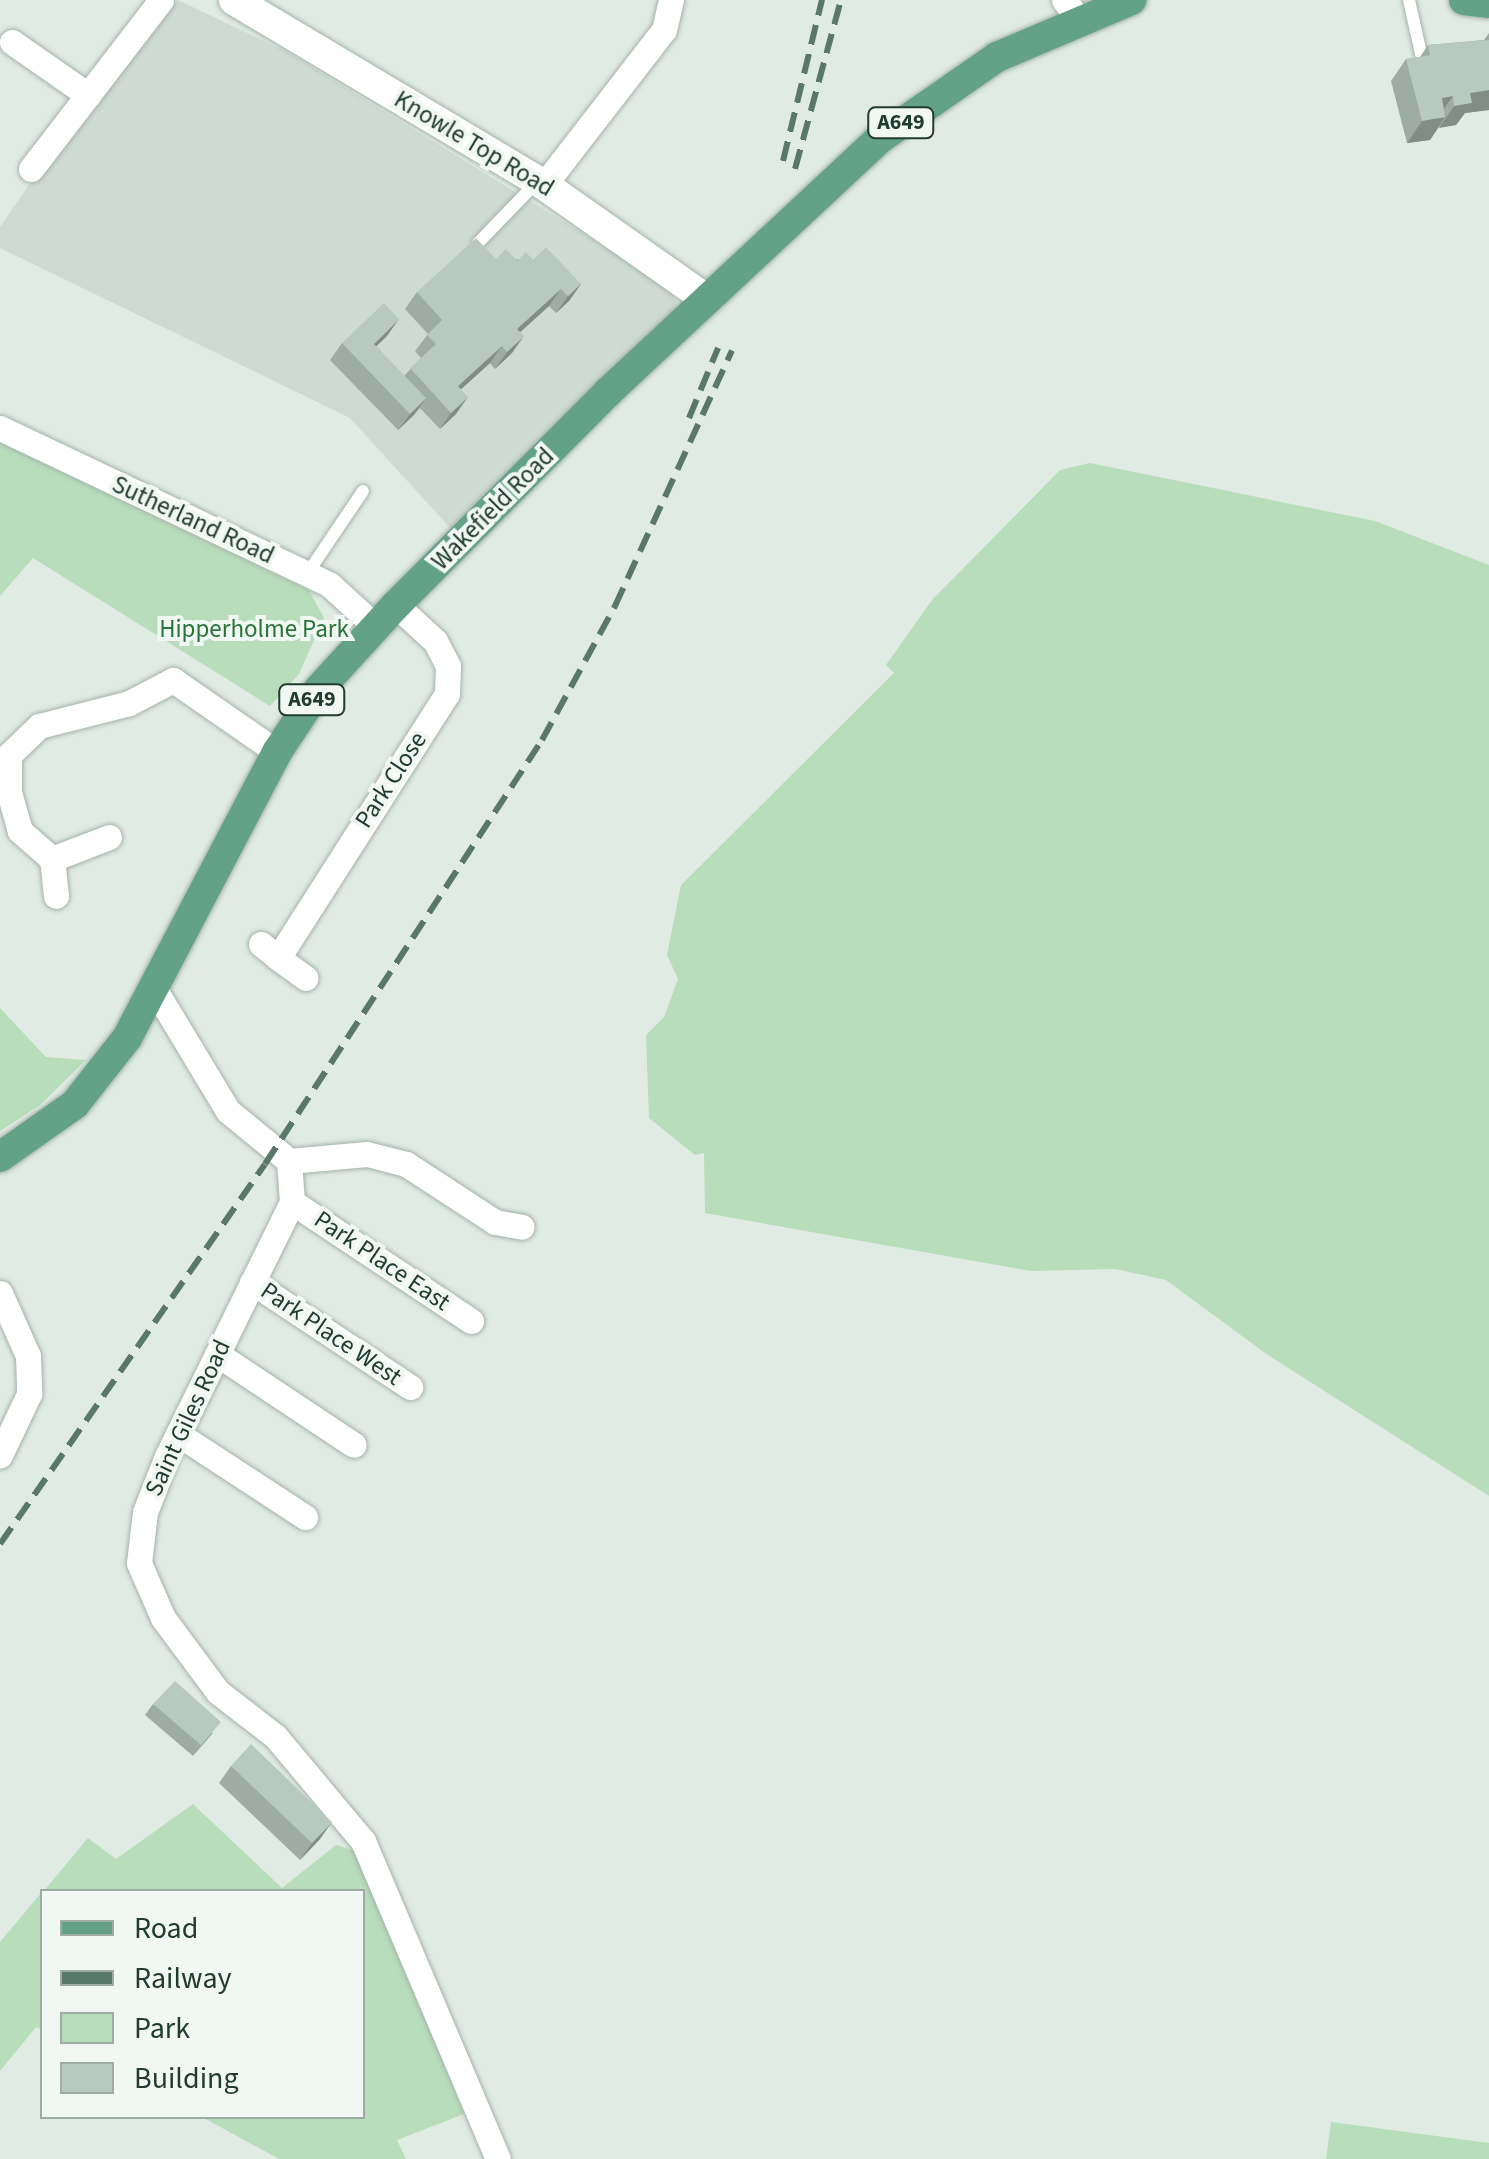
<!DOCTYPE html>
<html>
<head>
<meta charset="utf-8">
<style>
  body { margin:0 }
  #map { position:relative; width:1489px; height:2159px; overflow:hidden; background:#e0ebe4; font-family:"Source Sans 3",sans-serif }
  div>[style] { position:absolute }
  .built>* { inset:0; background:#cedbd3 }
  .green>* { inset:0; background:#b8ddbb }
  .roads { filter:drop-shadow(0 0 2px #a3b3aa) drop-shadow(0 0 2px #a3b3aa) }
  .lane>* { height:12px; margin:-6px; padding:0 6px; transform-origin:6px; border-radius:6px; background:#fff }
  .street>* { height:25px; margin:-12.5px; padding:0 12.5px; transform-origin:12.5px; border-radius:12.5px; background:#fff }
  .secondary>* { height:30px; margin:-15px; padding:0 15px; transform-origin:15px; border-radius:15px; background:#fff }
  .primary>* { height:30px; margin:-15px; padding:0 15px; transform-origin:15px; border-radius:15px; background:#63a286 }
  .rail>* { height:6px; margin-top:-3px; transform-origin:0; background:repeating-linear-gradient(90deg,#5a786a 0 20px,transparent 0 30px) }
  .wall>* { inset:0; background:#9eada4 }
  .shaded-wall>* { inset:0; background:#818d86 }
  .building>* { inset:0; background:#b8c9bf }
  span { translate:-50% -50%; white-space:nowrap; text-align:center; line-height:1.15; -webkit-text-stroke:8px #f1f8f3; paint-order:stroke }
  .shield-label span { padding:2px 8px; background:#f1f8f3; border:2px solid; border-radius:8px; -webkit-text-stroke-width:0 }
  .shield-label { font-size:22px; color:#203c2f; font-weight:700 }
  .street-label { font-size:25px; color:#203c2f }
  .park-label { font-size:25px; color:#297438 }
  .legend { position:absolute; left:40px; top:1889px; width:325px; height:230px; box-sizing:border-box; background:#f1f8f3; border:2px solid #9dada5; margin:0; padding:12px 18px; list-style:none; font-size:30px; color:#203c2f }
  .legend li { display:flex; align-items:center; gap:20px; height:50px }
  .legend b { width:50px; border:2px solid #9dada5 }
</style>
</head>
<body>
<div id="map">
  <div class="built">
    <i style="clip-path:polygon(178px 0,289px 53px,670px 287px,678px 308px,452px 530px,350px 418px,0 248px,0 227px,54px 148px)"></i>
  </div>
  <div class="green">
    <i style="clip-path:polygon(0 442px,309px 590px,324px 618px,299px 674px,270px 706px,33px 558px,0 596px)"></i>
    <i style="clip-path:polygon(1090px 463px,1375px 521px,1489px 565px,1489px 1496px,1265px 1353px,1166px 1280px,1115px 1269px,1031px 1271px,705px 1213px,704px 1153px,695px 1155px,649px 1118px,646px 1035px,664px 1017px,678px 979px,667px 955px,681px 885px,894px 673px,886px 665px,932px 600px,1060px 470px)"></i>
    <i style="clip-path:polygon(0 1008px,46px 1057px,86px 1060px,40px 1105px,0 1131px)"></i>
    <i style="clip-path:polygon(193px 1804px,282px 1888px,336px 1845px,359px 1852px,464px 2114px,397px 2140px,406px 2159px,279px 2159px,202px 2117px,362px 2116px,362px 1892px,43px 1892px,88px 1838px,116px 1859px)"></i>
    <i style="clip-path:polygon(42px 1892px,42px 2030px,36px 2027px,0 2071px,0 1942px)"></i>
    <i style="clip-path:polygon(1331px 2122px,1489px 2143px,1489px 2159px,1326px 2159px)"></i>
  </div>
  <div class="roads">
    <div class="lane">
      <i style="left:1409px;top:0;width:59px;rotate:77.4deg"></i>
      <i style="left:478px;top:243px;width:83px;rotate:-46deg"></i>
      <i style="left:307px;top:574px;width:100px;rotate:-56deg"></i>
    </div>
    <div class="street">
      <i style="left:1064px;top:0;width:24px;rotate:52deg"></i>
      <i style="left:12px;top:42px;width:93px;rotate:34.9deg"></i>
      <i style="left:31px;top:169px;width:213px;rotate:-52.4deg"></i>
      <i style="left:544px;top:185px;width:196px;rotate:-52.3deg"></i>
      <i style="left:664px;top:30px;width:31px;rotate:-77deg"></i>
      <i style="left:0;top:428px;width:365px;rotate:25.4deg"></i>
      <i style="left:330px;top:585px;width:62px;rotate:42.4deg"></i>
      <i style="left:52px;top:859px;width:61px;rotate:-21.1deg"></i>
      <i style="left:56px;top:896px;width:37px;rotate:-96deg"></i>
      <i style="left:52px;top:859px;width:43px;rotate:-138.8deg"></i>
      <i style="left:20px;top:831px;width:41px;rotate:-105.8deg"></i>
      <i style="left:9px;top:792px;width:37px;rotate:-90deg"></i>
      <i style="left:9px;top:755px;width:42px;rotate:-44deg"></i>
      <i style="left:39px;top:726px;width:93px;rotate:-14.3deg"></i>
      <i style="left:129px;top:703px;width:50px;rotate:-27.6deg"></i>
      <i style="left:173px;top:680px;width:126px;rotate:34.7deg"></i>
      <i style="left:261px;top:944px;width:22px;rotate:39deg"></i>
      <i style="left:278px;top:958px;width:313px;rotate:-57.4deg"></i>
      <i style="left:447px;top:694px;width:28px;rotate:-88deg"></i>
      <i style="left:448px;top:666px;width:28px;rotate:-117deg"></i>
      <i style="left:435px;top:641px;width:53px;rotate:-137.3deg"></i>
      <i style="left:278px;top:958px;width:34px;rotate:36deg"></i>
      <i style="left:155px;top:990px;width:141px;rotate:58.9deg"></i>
      <i style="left:228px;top:1111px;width:79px;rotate:39.3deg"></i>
      <i style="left:289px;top:1161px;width:41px;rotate:85.8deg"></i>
      <i style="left:292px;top:1202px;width:283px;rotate:116.2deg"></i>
      <i style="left:167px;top:1456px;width:60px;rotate:111.4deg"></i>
      <i style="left:145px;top:1512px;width:51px;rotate:96.7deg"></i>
      <i style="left:139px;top:1563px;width:60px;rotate:66.4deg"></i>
      <i style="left:163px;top:1618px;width:92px;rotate:53.4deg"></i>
      <i style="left:218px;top:1692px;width:73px;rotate:37.8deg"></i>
      <i style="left:276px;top:1737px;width:136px;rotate:50.1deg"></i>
      <i style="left:363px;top:1841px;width:345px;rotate:67deg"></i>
      <i style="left:289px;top:1161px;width:78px;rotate:-5.1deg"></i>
      <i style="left:367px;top:1154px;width:40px;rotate:14.4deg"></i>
      <i style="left:406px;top:1164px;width:106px;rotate:33.1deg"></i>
      <i style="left:495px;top:1222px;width:27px;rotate:10deg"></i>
      <i style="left:292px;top:1202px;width:215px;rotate:33.6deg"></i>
      <i style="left:252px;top:1282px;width:190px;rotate:33.6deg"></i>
      <i style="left:0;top:1293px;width:69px;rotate:66deg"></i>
      <i style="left:28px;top:1356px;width:38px;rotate:88deg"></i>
      <i style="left:29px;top:1394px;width:68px;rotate:115.4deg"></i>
      <i style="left:217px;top:1354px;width:164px;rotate:33.6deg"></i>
      <i style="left:178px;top:1434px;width:152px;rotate:33.2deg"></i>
    </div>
    <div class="secondary">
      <i style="left:234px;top:0;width:361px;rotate:30.8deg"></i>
      <i style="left:544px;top:185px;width:198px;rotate:35.1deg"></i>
    </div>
    <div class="primary">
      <i style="left:1464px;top:0;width:25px;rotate:7deg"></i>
      <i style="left:0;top:1157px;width:92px;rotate:-35.2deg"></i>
      <i style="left:75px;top:1104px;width:84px;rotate:-51.8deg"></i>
      <i style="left:127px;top:1038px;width:323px;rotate:-62.3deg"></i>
      <i style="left:277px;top:752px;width:76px;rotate:-56.3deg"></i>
      <i style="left:319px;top:689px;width:114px;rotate:-47.5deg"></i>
      <i style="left:396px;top:605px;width:301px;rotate:-45.1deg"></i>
      <i style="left:608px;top:392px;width:371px;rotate:-43deg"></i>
      <i style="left:879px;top:139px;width:144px;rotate:-34.8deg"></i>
      <i style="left:997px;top:57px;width:146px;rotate:-23deg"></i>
    </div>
  </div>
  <div class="rail">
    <i style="left:783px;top:161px;width:166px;rotate:-76.4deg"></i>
    <i style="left:795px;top:169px;width:175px;rotate:-74.8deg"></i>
    <i style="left:689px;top:418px;width:76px;rotate:-67.5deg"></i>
    <i style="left:0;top:1544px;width:463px;rotate:-55.1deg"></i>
    <i style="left:265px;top:1164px;width:506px;rotate:-56.84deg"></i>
    <i style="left:542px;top:740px;width:153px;rotate:-61.4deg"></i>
    <i style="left:615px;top:606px;width:281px;rotate:-65.4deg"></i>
  </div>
  <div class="wall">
    <i style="clip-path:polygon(1489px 33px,1489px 110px,1465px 113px,1456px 125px,1439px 127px,1430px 140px,1407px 143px,1391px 81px,1406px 59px,1420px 57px,1428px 45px,1484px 40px)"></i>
    <i style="clip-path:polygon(496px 259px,533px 260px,581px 284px,569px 301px,556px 313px,549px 306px,520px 332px,512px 353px,495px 369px,490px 363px,461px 389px,456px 414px,440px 429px,420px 408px,398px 430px,330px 360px,342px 343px,387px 336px,376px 346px,404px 376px,421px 358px,415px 351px,428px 334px,405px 309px,417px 292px)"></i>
    <i style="clip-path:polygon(153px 1704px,213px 1733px,193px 1756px,145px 1715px)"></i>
    <i style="clip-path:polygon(231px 1766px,320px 1839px,300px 1860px,219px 1783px)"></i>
  </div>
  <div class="shaded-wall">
    <i style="clip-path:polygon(1489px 90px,1489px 110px,1465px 113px,1456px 125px,1439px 128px,1454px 106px,1470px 93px)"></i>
    <i style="clip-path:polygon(1453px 96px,1437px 119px,1445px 117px,1430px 140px,1407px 143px,1422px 121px,1442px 98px)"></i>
    <i style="clip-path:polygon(581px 284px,569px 301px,556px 313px,568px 296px)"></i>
    <i style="clip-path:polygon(561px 289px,549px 306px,505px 346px,517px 329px)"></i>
    <i style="clip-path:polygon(399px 319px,387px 336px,362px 360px,374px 344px)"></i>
    <i style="clip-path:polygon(524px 336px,512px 353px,495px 369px,507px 352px)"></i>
    <i style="clip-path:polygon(502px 346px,490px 363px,446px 403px,458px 386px)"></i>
    <i style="clip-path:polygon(468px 397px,456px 414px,440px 429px,451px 413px)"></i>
    <i style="clip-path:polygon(426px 398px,414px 415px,398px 430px,410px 414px)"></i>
    <i style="clip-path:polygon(332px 1822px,320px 1839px,300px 1860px,312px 1843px)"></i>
  </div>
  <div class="building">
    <i style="clip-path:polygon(1489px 40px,1489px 90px,1470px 93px,1472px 103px,1454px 106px,1453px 96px,1442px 98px,1445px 117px,1422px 121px,1406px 59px,1430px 55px,1428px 45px)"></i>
    <i style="clip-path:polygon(476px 238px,496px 259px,506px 249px,517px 261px,526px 252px,533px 260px,546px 247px,581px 284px,568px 296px,561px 289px,517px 329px,524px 336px,507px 352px,502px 346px,458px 386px,468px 397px,451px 413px,410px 368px,436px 344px,427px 335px,442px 320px,417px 292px)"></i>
    <i style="clip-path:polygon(384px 303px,399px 319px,374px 344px,426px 398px,410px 414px,342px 343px)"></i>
    <i style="clip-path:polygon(175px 1681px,221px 1722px,201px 1745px,153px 1704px)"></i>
    <i style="clip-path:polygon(251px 1744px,332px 1822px,312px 1843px,231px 1766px)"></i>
  </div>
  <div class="shield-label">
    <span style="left:901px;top:123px">A649</span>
    <span style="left:312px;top:700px">A649</span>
  </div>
  <div class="street-label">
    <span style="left:474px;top:144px;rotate:31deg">Knowle Top Road</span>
    <span style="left:493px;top:509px;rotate:-45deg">Wakefield Road</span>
    <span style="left:193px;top:520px;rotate:25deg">Sutherland Road</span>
    <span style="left:391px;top:780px;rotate:-57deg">Park Close</span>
    <span style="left:382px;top:1261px;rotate:34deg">Park Place East</span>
    <span style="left:331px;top:1334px;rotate:34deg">Park Place West</span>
    <span style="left:188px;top:1418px;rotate:-65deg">Saint Giles Road</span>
  </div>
  <div class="park-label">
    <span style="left:254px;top:629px">Hipperholme Park</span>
  </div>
  <ul class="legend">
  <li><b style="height:12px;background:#63a286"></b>Road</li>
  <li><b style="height:12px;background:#5a786a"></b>Railway</li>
  <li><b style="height:28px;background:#b8ddbb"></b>Park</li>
  <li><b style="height:28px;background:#b8c9bf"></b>Building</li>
  </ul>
</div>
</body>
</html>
